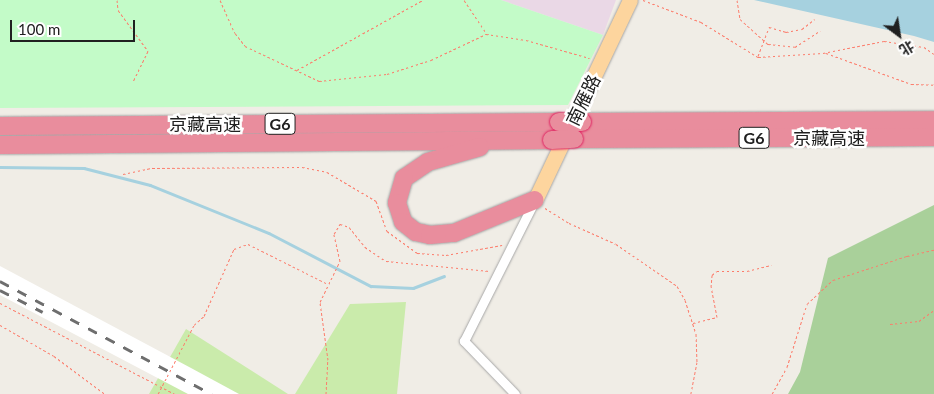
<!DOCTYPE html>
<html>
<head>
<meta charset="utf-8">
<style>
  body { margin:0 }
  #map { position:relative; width:934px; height:394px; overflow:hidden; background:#f0ede6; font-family:Lato,"Noto Sans SC",sans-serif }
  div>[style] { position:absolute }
  .industrial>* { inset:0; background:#ead8e6 }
  .grass>* { inset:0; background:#caebab }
  .forest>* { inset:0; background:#a9d09a }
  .park>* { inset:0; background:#c3fbc8 }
  .water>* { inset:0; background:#a6d1df }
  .pier>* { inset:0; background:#fff }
  .stream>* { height:2.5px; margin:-1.25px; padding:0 1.25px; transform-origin:1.25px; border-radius:1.25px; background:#a6d1df }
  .path>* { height:1px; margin-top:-0.5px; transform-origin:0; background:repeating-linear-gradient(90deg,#fc7c6b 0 2.5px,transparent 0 5px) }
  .roads { filter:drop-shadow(0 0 1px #a7a7a7) drop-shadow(0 0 1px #a7a7a7) }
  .street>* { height:9px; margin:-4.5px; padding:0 4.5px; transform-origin:4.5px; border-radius:4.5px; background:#fff }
  .primary>* { height:15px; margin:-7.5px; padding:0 7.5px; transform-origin:7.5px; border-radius:7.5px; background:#fdd59e }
  .highway>* { height:18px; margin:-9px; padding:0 9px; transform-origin:9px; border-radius:9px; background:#e98d9d }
  .rail>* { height:2.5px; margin-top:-1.25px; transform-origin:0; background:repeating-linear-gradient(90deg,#6e6e6e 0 10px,transparent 0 20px) }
  .bridges { filter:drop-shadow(0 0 1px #df2361) drop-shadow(0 0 1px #df2361) }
  .highway-bridge>* { height:18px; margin:-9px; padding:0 9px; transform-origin:9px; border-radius:9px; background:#e98d9d }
  span { translate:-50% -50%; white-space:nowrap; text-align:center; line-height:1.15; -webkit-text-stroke:5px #fff; paint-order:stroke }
  .shield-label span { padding:1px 4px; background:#fff; border:1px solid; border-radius:4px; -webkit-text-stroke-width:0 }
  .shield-label { font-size:16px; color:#202020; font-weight:700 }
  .street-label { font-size:18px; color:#202020 }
  .north { position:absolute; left:874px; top:10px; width:50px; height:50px; -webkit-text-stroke:4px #fff; paint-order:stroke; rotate:149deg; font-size:14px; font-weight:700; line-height:20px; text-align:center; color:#202020 }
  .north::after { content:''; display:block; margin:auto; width:18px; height:22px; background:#202020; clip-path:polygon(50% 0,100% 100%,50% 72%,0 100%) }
  .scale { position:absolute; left:10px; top:20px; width:125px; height:22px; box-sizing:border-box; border:2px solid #202020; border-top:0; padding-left:6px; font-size:15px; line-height:18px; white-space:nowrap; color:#202020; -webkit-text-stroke:4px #fff; paint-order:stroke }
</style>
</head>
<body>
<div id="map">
  <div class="industrial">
    <i style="clip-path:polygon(501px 0,616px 0,603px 35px)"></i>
  </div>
  <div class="grass">
    <i style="clip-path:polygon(406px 302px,397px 394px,295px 394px,350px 304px)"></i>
    <i style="clip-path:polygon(186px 329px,288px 394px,149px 394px)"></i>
  </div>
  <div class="forest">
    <i style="clip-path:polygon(934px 205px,934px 394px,788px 394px,800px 372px,828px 258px)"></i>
  </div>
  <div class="park">
    <i style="clip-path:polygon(0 0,501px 0,603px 35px,568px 105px,0 108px)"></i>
  </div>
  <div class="water">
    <i style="clip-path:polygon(754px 0,934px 0,934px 42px,914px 36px)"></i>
  </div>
  <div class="pier">
    <i style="clip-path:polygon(0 266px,191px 368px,239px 394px,188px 394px,0 295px)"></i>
  </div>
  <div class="stream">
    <i style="left:0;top:167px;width:84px;rotate:0.7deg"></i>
    <i style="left:84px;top:168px;width:68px;rotate:14.4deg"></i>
    <i style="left:150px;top:185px;width:128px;rotate:22deg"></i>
    <i style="left:269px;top:233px;width:115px;rotate:27.5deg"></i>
    <i style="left:371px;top:286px;width:42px;rotate:2.7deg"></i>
    <i style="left:413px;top:288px;width:33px;rotate:-21deg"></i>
  </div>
  <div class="path">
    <i style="left:117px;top:0;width:10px;rotate:84deg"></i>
    <i style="left:118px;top:10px;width:51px;rotate:53.8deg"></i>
    <i style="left:148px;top:51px;width:34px;rotate:116deg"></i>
    <i style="left:220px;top:0;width:36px;rotate:66deg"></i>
    <i style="left:235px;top:33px;width:16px;rotate:52deg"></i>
    <i style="left:245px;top:46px;width:82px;rotate:25.3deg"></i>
    <i style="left:319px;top:81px;width:68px;rotate:-5.9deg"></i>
    <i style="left:387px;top:74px;width:46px;rotate:-17.7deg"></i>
    <i style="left:431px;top:60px;width:61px;rotate:-25.3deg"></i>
    <i style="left:486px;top:34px;width:40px;rotate:8.5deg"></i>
    <i style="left:526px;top:40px;width:66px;rotate:15.9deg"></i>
    <i style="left:464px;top:0;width:40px;rotate:56deg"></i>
    <i style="left:643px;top:0;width:62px;rotate:20.8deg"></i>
    <i style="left:701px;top:22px;width:67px;rotate:31.6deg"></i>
    <i style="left:758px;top:57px;width:65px;rotate:-3.5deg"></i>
    <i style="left:823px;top:53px;width:62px;rotate:-11.1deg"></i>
    <i style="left:884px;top:41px;width:40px;rotate:8.5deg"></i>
    <i style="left:924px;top:47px;width:12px;rotate:35deg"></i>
    <i style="left:737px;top:0;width:19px;rotate:81deg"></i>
    <i style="left:740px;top:19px;width:38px;rotate:42deg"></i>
    <i style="left:768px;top:44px;width:27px;rotate:6deg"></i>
    <i style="left:795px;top:47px;width:30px;rotate:-33deg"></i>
    <i style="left:826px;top:53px;width:90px;rotate:20deg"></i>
    <i style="left:911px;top:84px;width:23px;rotate:2deg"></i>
    <i style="left:758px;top:56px;width:31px;rotate:-69deg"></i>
    <i style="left:769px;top:27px;width:18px;rotate:16deg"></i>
    <i style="left:786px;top:32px;width:16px;rotate:-11deg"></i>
    <i style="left:802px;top:29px;width:16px;rotate:-38deg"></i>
    <i style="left:297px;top:70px;width:144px;rotate:-29.1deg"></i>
    <i style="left:123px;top:174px;width:30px;rotate:-12deg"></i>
    <i style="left:152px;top:168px;width:150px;rotate:-0.4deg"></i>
    <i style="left:302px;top:167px;width:25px;rotate:11deg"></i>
    <i style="left:327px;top:172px;width:57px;rotate:30.6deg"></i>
    <i style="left:376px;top:201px;width:32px;rotate:70deg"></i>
    <i style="left:387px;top:231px;width:37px;rotate:36deg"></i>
    <i style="left:417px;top:253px;width:29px;rotate:4deg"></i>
    <i style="left:446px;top:255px;width:57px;rotate:-10.1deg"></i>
    <i style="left:545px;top:208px;width:28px;rotate:32deg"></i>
    <i style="left:569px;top:223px;width:51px;rotate:24.1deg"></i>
    <i style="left:616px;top:244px;width:74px;rotate:34.5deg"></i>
    <i style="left:677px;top:286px;width:16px;rotate:60deg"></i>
    <i style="left:685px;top:300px;width:36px;rotate:72deg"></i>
    <i style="left:696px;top:334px;width:28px;rotate:88deg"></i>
    <i style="left:697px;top:362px;width:33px;rotate:101deg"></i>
    <i style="left:0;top:303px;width:197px;rotate:27.5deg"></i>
    <i style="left:693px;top:323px;width:25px;rotate:-14deg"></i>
    <i style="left:717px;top:317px;width:31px;rotate:-101deg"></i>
    <i style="left:711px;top:287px;width:12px;rotate:-85deg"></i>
    <i style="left:712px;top:275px;width:6px;rotate:-39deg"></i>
    <i style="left:717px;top:271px;width:30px"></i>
    <i style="left:747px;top:271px;width:25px;rotate:-14deg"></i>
    <i style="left:890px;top:324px;width:29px;rotate:-6deg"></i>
    <i style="left:919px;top:321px;width:19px;rotate:-36deg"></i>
    <i style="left:0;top:325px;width:62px;rotate:29.9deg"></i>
    <i style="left:54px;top:356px;width:64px;rotate:36.7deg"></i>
    <i style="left:158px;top:394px;width:78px;rotate:-62.4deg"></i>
    <i style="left:194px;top:325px;width:13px;rotate:-42deg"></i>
    <i style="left:204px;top:316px;width:73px;rotate:-65.9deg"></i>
    <i style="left:234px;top:249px;width:15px;rotate:-20deg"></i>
    <i style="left:248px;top:244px;width:89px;rotate:26.6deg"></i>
    <i style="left:326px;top:394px;width:34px;rotate:-87deg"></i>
    <i style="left:328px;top:360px;width:59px;rotate:-97.9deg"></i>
    <i style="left:320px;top:302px;width:46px;rotate:-64deg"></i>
    <i style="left:340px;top:261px;width:28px;rotate:-103deg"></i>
    <i style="left:334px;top:234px;width:12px;rotate:-59deg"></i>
    <i style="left:340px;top:224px;width:9px;rotate:18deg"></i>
    <i style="left:349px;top:227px;width:26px;rotate:51deg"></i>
    <i style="left:365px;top:247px;width:25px;rotate:34deg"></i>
    <i style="left:386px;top:261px;width:104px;rotate:5.5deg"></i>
    <i style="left:772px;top:394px;width:31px;rotate:-61deg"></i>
    <i style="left:787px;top:367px;width:66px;rotate:-72.4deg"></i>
    <i style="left:807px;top:304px;width:35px;rotate:-43deg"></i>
    <i style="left:833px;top:280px;width:78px;rotate:-18deg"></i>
    <i style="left:907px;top:256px;width:28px;rotate:-13deg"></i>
  </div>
  <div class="roads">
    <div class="street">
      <i style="left:515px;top:394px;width:74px;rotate:-133.9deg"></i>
      <i style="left:464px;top:341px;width:156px;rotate:-63.3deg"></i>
    </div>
    <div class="primary">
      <i style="left:535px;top:200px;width:221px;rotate:-64.6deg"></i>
    </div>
    <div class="highway">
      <i style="left:582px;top:122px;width:352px;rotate:-0.3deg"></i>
      <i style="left:0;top:126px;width:559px;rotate:-0.41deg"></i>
      <i style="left:574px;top:139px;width:360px;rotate:-0.3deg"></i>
      <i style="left:0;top:145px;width:552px;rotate:-0.52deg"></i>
      <i style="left:480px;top:147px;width:54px;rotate:163.9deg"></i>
      <i style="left:428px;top:162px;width:29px;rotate:146deg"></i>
      <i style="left:404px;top:178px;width:26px;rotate:106deg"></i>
      <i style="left:397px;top:203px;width:20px;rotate:72deg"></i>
      <i style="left:403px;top:222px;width:16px;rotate:38deg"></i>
      <i style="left:416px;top:232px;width:14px;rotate:12deg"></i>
      <i style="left:430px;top:235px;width:24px;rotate:-5deg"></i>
      <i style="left:454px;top:233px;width:87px;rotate:-22.2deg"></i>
    </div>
  </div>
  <div class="rail">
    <i style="left:0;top:281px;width:240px;rotate:28.1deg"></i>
    <i style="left:0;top:290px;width:48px;rotate:27.1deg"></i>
  </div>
  <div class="bridges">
    <div class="highway-bridge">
      <i style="left:559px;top:122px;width:23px"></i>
      <i style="left:552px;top:140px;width:22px;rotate:-3deg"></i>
    </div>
  </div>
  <div class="shield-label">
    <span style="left:280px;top:124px">G6</span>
    <span style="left:754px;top:138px">G6</span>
  </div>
  <div class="street-label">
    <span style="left:583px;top:100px;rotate:-64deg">南雁路</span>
    <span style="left:205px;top:124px">京藏高速</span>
    <span style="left:829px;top:138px">京藏高速</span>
  </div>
  <div class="north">北</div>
  <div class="scale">100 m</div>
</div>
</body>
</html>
